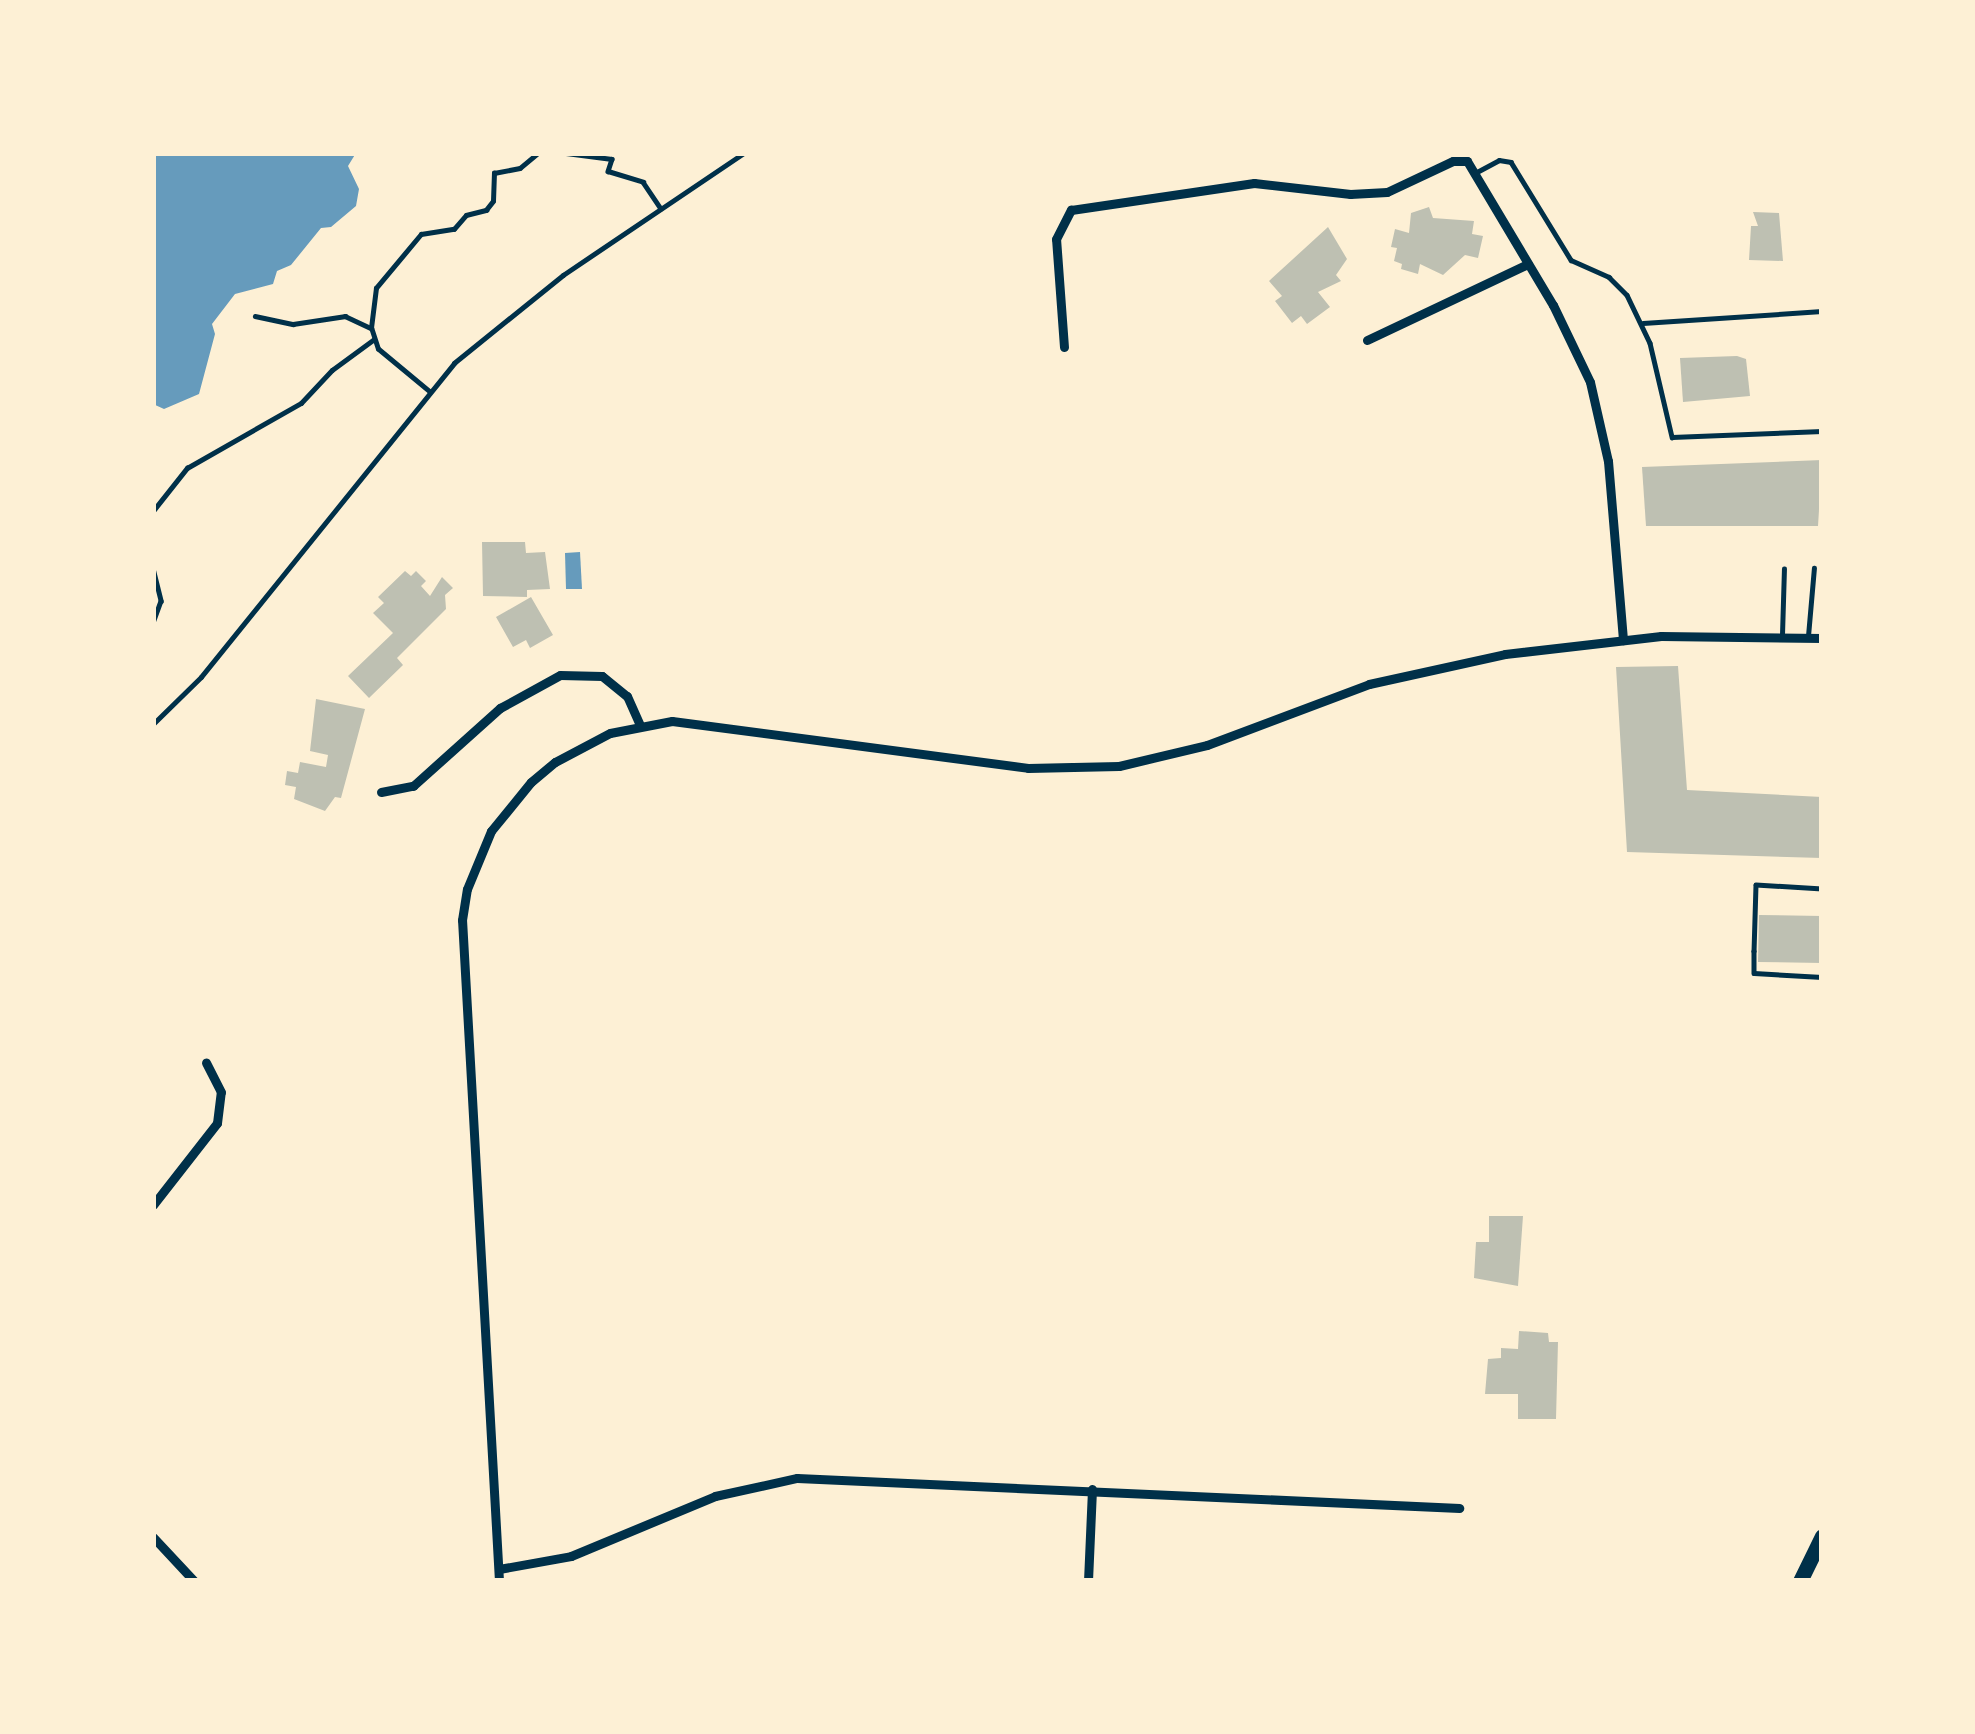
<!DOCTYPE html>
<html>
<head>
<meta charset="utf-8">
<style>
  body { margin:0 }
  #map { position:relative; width:1975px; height:1734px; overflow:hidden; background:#fdf0d5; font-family:"Nunito Sans",sans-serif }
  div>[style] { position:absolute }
  .water>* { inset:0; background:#669bbc }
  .building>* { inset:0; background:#bec0b2 }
  .path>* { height:4.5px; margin:-2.25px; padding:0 2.25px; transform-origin:2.25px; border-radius:2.25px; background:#003049 }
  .service>* { height:4.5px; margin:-2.25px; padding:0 2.25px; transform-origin:2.25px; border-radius:2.25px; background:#003049 }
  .minor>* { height:9px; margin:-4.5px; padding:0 4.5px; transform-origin:4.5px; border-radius:4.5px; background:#003049 }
  .primary>* { height:15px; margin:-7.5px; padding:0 7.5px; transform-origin:7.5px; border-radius:7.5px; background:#003049 }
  span { translate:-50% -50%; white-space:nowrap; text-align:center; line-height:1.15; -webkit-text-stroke:9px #fdf0d5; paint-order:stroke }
  .frame { position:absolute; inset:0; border:156px solid #fdf0d5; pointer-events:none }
</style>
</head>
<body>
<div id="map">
  <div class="water">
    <i style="clip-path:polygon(155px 153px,356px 153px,348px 166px,359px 189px,356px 206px,331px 227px,321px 228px,291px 265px,277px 271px,273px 284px,235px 294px,212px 324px,215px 334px,199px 394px,164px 409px,153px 404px)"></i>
    <i style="clip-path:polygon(580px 552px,582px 589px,566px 589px,565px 553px)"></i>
  </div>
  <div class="building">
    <i style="clip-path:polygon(1429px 207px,1433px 218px,1474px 221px,1472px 234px,1483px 236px,1478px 258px,1465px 255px,1443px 275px,1420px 264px,1418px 274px,1401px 269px,1402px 264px,1394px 261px,1397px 248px,1391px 247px,1395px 229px,1409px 233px,1411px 213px)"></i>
    <i style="clip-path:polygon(1753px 212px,1779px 213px,1783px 261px,1749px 260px,1751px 226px,1758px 226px)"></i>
    <i style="clip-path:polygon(1328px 227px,1347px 259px,1336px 275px,1341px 281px,1318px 292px,1330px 307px,1307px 324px,1301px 316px,1292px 323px,1275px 301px,1282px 296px,1269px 281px)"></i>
    <i style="clip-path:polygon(1737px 356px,1746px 359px,1750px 396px,1683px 402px,1680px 358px)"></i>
    <i style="clip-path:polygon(1822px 460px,1818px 526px,1646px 526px,1642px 467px)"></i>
    <i style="clip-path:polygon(482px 542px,525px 542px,526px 553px,545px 552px,550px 589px,527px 590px,527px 597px,483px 596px)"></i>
    <i style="clip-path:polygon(405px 571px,411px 576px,416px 571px,426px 581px,421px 586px,430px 596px,442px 577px,453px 588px,445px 595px,446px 609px,397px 658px,403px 665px,369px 698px,348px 676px,393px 633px,373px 613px,384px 603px,378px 597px)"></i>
    <i style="clip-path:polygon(531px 597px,553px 635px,530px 648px,526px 640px,513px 647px,496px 617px)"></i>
    <i style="clip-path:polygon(1678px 666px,1687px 790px,1822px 797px,1822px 858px,1627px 852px,1616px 667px)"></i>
    <i style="clip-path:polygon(316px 699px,365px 709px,341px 798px,335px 797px,325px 811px,294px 799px,296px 787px,285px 785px,287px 771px,298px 773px,300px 762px,326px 767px,328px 755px,310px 751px)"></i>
    <i style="clip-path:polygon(1759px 915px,1822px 916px,1822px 963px,1758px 962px)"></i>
    <i style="clip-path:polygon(1489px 1216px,1523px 1216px,1518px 1286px,1474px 1278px,1476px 1242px,1489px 1242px)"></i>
    <i style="clip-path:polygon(1519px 1331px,1548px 1333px,1549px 1342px,1558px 1342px,1556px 1419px,1518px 1419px,1518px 1394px,1485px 1394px,1488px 1359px,1501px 1358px,1501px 1348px,1518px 1349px)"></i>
  </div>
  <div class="path">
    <i style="left:566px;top:153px;width:46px;rotate:7.4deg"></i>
    <i style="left:612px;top:159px;width:13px;rotate:108deg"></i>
    <i style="left:608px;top:171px;width:37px;rotate:17deg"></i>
    <i style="left:643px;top:182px;width:32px;rotate:56deg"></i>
    <i style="left:255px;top:316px;width:39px;rotate:12deg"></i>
    <i style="left:293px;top:324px;width:53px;rotate:-8.7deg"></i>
    <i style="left:345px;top:316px;width:29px;rotate:25deg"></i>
    <i style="left:430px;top:392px;width:67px;rotate:-140.4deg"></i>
    <i style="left:378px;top:349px;width:22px;rotate:-108deg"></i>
    <i style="left:371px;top:328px;width:40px;rotate:-82.9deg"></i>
    <i style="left:376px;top:288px;width:70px;rotate:-50.2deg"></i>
    <i style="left:421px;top:234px;width:33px;rotate:-9deg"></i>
    <i style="left:454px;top:229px;width:18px;rotate:-49deg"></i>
    <i style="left:466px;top:215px;width:21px;rotate:-14deg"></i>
    <i style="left:486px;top:210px;width:11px;rotate:-52deg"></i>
    <i style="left:493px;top:201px;width:28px;rotate:-88deg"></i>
    <i style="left:494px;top:173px;width:26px;rotate:-11deg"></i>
    <i style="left:520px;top:168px;width:23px;rotate:-40deg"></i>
    <i style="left:153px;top:511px;width:55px;rotate:-51.7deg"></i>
    <i style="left:187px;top:468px;width:131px;rotate:-29.7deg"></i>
    <i style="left:301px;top:403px;width:45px;rotate:-46.8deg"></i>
    <i style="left:332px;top:370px;width:51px;rotate:-36.2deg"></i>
    <i style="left:153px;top:568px;width:34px;rotate:76deg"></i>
    <i style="left:161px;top:601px;width:23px;rotate:110deg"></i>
    <i style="left:153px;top:724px;width:67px;rotate:-44.4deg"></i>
    <i style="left:201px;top:677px;width:403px;rotate:-51.1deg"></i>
    <i style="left:454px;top:363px;width:140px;rotate:-38.9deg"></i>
    <i style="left:563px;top:275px;width:218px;rotate:-34deg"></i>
  </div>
  <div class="service">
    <i style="left:1475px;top:173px;width:27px;rotate:-28deg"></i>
    <i style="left:1499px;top:160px;width:12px;rotate:9deg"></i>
    <i style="left:1511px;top:162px;width:115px;rotate:58.5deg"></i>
    <i style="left:1571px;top:260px;width:42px;rotate:24.1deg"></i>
    <i style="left:1609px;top:277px;width:25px;rotate:45deg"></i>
    <i style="left:1627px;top:295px;width:53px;rotate:64.4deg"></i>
    <i style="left:1650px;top:343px;width:97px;rotate:76.8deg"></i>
    <i style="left:1672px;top:437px;width:150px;rotate:-2.3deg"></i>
    <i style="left:1643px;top:323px;width:179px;rotate:-3.8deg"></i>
    <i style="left:1782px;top:635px;width:66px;rotate:-88.3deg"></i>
    <i style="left:1808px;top:636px;width:68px;rotate:-85deg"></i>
    <i style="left:1822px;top:889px;width:66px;rotate:-176.5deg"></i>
    <i style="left:1756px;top:885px;width:66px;rotate:91.7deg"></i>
    <i style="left:1754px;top:951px;width:22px;rotate:90deg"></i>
    <i style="left:1754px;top:973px;width:68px;rotate:3.4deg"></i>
  </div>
  <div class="minor">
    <i style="left:1367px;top:340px;width:178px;rotate:-25.3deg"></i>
    <i style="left:1064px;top:347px;width:108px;rotate:-94.2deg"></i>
    <i style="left:1056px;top:239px;width:33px;rotate:-63deg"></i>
    <i style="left:1071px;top:210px;width:185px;rotate:-8.4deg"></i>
    <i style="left:1254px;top:183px;width:97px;rotate:6.5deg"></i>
    <i style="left:1350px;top:194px;width:37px;rotate:-3deg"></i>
    <i style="left:1387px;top:192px;width:73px;rotate:-25.2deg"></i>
    <i style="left:1453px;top:161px;width:14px"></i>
    <i style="left:1467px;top:161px;width:168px;rotate:59.2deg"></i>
    <i style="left:1553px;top:305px;width:85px;rotate:64.3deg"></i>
    <i style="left:1590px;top:382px;width:81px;rotate:77.2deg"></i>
    <i style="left:1608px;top:461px;width:180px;rotate:85.2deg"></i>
    <i style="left:381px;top:792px;width:33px;rotate:-11deg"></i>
    <i style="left:413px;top:786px;width:117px;rotate:-41.9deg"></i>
    <i style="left:500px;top:708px;width:68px;rotate:-28.8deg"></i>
    <i style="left:560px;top:675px;width:42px;rotate:1.4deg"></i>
    <i style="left:602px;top:676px;width:32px;rotate:39deg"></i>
    <i style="left:627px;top:696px;width:32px;rotate:66deg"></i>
    <i style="left:153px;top:1205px;width:104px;rotate:-52deg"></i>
    <i style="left:217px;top:1123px;width:31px;rotate:-83deg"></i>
    <i style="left:221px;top:1092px;width:33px;rotate:-117deg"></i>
    <i style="left:153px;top:1537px;width:60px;rotate:47deg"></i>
    <i style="left:499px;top:1569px;width:73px;rotate:-10.2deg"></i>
    <i style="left:571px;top:1556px;width:156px;rotate:-22.6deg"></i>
    <i style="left:715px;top:1496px;width:84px;rotate:-12.4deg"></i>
    <i style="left:797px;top:1478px;width:663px;rotate:2.59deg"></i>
    <i style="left:499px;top:1581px;width:662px;rotate:-93.2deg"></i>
    <i style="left:462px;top:920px;width:31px;rotate:-81deg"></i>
    <i style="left:467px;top:889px;width:63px;rotate:-67.5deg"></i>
    <i style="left:491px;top:831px;width:63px;rotate:-50.8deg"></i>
    <i style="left:531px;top:782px;width:31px;rotate:-40deg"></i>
    <i style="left:555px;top:762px;width:62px;rotate:-27.8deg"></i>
    <i style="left:610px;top:733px;width:63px;rotate:-11deg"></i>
    <i style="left:672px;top:721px;width:359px;rotate:7.5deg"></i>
    <i style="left:1028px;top:768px;width:91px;rotate:-1.3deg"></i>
    <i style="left:1119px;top:766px;width:90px;rotate:-13.4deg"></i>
    <i style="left:1207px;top:745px;width:173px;rotate:-20.6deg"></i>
    <i style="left:1369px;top:684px;width:139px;rotate:-12.4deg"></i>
    <i style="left:1505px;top:654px;width:157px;rotate:-6.6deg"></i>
    <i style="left:1661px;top:636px;width:161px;rotate:0.7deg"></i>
    <i style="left:1088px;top:1581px;width:92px;rotate:-87.5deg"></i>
  </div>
  <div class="primary">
    <i style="left:1800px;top:1581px;width:50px;rotate:-63.9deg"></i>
  </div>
  <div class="frame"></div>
</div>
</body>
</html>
